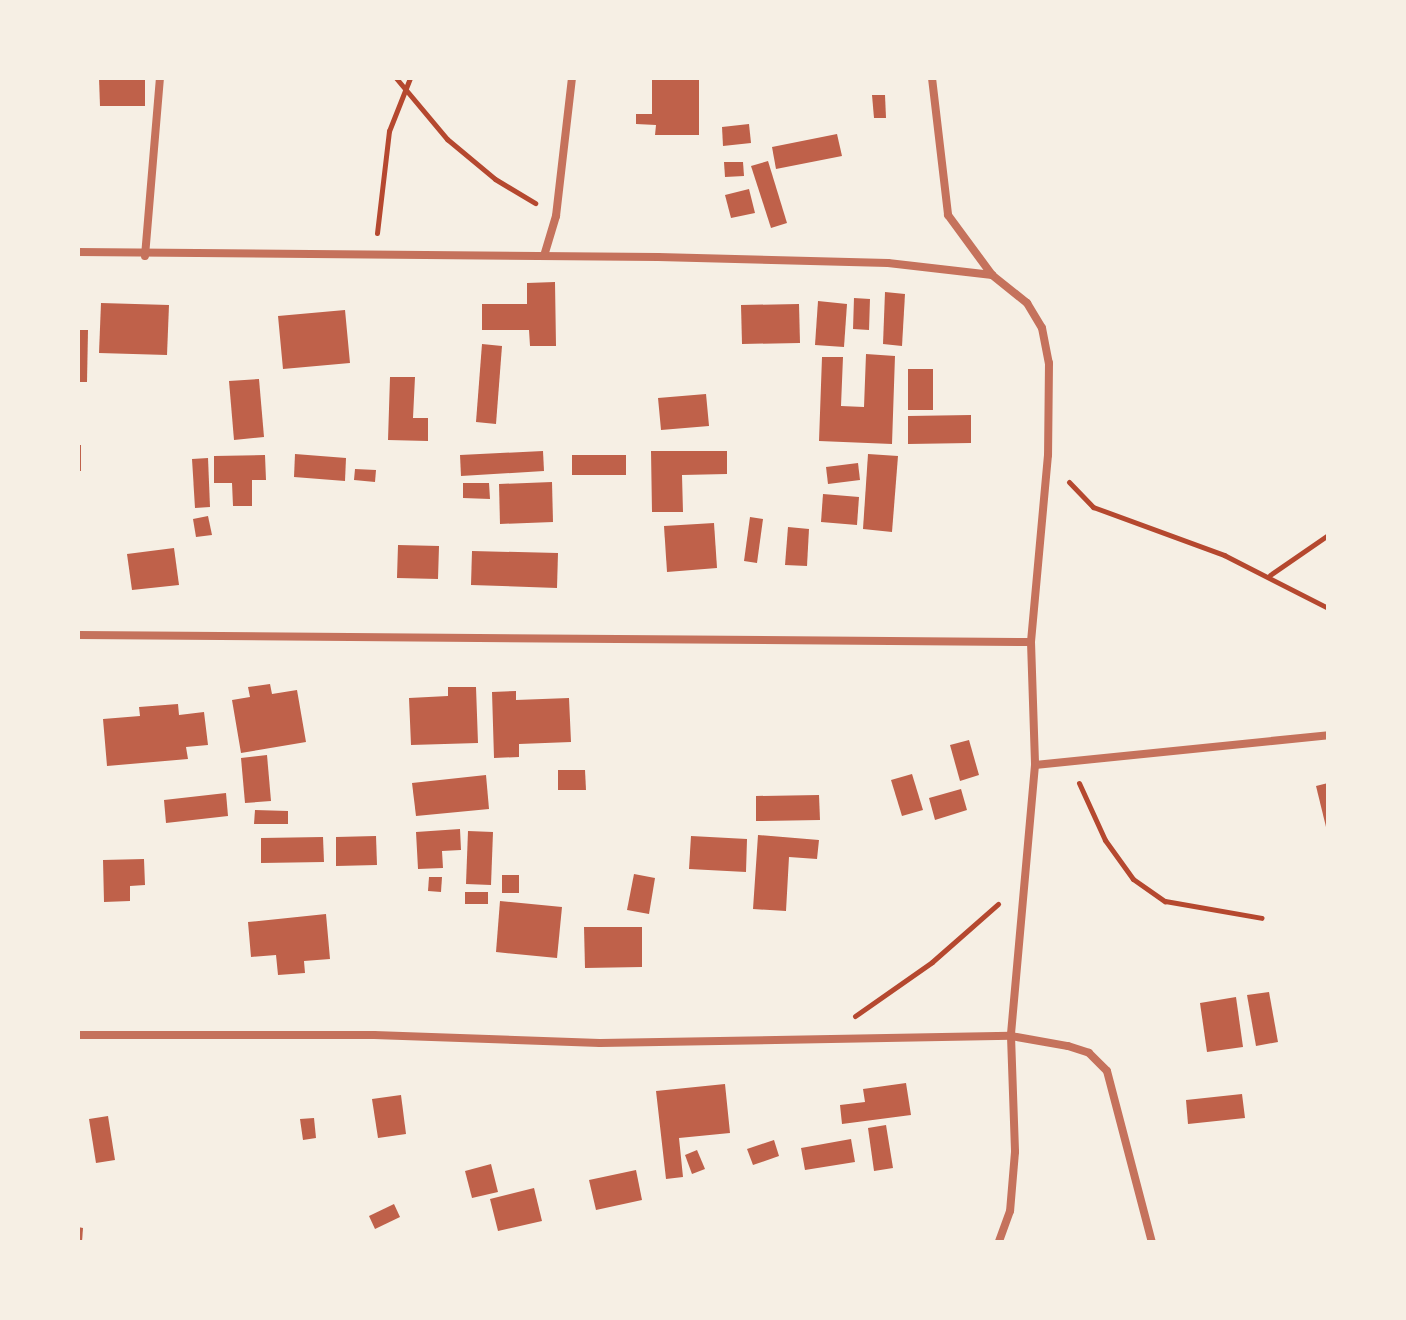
<!DOCTYPE html>
<html>
<head>
<meta charset="utf-8">
<style>
  body { margin:0 }
  #map { position:relative; width:1406px; height:1320px; overflow:hidden; background:#f6efe4; font-family:"Source Sans 3",sans-serif }
  div>[style] { position:absolute }
  .building>* { inset:0; background:#bf614a }
  .path>* { height:5px; margin:-2.5px; padding:0 2.5px; transform-origin:2.5px; border-radius:2.5px; background:#b5482f }
  .minor>* { height:8px; margin:-4px; padding:0 4px; transform-origin:4px; border-radius:4px; background:#c5725c }
  span { translate:-50% -50%; white-space:nowrap; text-align:center; line-height:1.15; -webkit-text-stroke:6px #f6efe4; paint-order:stroke }
  .frame { position:absolute; inset:0; border:80px solid #f6efe4; pointer-events:none }
</style>
</head>
<body>
<div id="map">
  <div class="building">
    <i style="clip-path:polygon(99px 78px,145px 78px,145px 106px,100px 106px)"></i>
    <i style="clip-path:polygon(652px 78px,699px 78px,699px 135px,655px 135px,656px 125px,636px 124px,636px 114px,652px 114px)"></i>
    <i style="clip-path:polygon(872px 95px,885px 95px,886px 118px,874px 118px)"></i>
    <i style="clip-path:polygon(749px 124px,751px 143px,723px 146px,722px 127px)"></i>
    <i style="clip-path:polygon(837px 134px,842px 156px,776px 169px,772px 147px)"></i>
    <i style="clip-path:polygon(768px 161px,787px 223px,771px 228px,751px 166px)"></i>
    <i style="clip-path:polygon(724px 162px,743px 162px,744px 176px,725px 177px)"></i>
    <i style="clip-path:polygon(749px 189px,755px 213px,731px 218px,725px 195px)"></i>
    <i style="clip-path:polygon(555px 282px,556px 346px,530px 346px,529px 330px,482px 330px,482px 304px,527px 304px,527px 283px)"></i>
    <i style="clip-path:polygon(885px 292px,905px 294px,902px 346px,883px 344px)"></i>
    <i style="clip-path:polygon(854px 298px,870px 299px,869px 330px,853px 329px)"></i>
    <i style="clip-path:polygon(818px 301px,847px 304px,844px 347px,815px 345px)"></i>
    <i style="clip-path:polygon(101px 303px,169px 305px,167px 355px,99px 353px)"></i>
    <i style="clip-path:polygon(799px 304px,800px 343px,742px 344px,741px 305px)"></i>
    <i style="clip-path:polygon(345px 310px,350px 363px,283px 369px,278px 316px)"></i>
    <i style="clip-path:polygon(78px 330px,88px 330px,87px 382px,78px 382px)"></i>
    <i style="clip-path:polygon(482px 344px,502px 346px,496px 424px,476px 422px)"></i>
    <i style="clip-path:polygon(866px 354px,895px 356px,892px 444px,819px 441px,822px 357px,843px 357px,841px 406px,864px 407px)"></i>
    <i style="clip-path:polygon(908px 369px,933px 369px,933px 410px,908px 410px)"></i>
    <i style="clip-path:polygon(390px 377px,415px 377px,413px 418px,428px 418px,428px 441px,388px 440px)"></i>
    <i style="clip-path:polygon(259px 379px,264px 437px,234px 440px,229px 381px)"></i>
    <i style="clip-path:polygon(706px 394px,709px 426px,661px 430px,658px 398px)"></i>
    <i style="clip-path:polygon(971px 415px,971px 443px,908px 444px,908px 416px)"></i>
    <i style="clip-path:polygon(78px 445px,81px 445px,81px 471px,78px 471px)"></i>
    <i style="clip-path:polygon(543px 451px,544px 471px,461px 476px,460px 455px)"></i>
    <i style="clip-path:polygon(651px 451px,727px 451px,727px 474px,682px 475px,683px 512px,652px 512px)"></i>
    <i style="clip-path:polygon(295px 454px,346px 458px,345px 481px,294px 477px)"></i>
    <i style="clip-path:polygon(868px 454px,898px 456px,892px 532px,863px 529px)"></i>
    <i style="clip-path:polygon(265px 455px,266px 480px,252px 480px,252px 506px,233px 506px,232px 483px,214px 483px,214px 456px)"></i>
    <i style="clip-path:polygon(572px 455px,626px 455px,626px 475px,572px 475px)"></i>
    <i style="clip-path:polygon(208px 458px,210px 507px,195px 508px,192px 459px)"></i>
    <i style="clip-path:polygon(858px 463px,860px 480px,828px 484px,826px 467px)"></i>
    <i style="clip-path:polygon(355px 469px,376px 470px,375px 482px,354px 480px)"></i>
    <i style="clip-path:polygon(552px 482px,553px 522px,500px 524px,499px 484px)"></i>
    <i style="clip-path:polygon(463px 483px,489px 483px,490px 499px,463px 498px)"></i>
    <i style="clip-path:polygon(823px 494px,859px 497px,857px 525px,821px 522px)"></i>
    <i style="clip-path:polygon(208px 516px,212px 535px,196px 537px,193px 519px)"></i>
    <i style="clip-path:polygon(750px 517px,763px 519px,757px 563px,744px 561px)"></i>
    <i style="clip-path:polygon(714px 523px,717px 568px,667px 572px,664px 526px)"></i>
    <i style="clip-path:polygon(788px 527px,809px 529px,807px 566px,785px 565px)"></i>
    <i style="clip-path:polygon(398px 545px,439px 546px,438px 579px,397px 578px)"></i>
    <i style="clip-path:polygon(174px 548px,179px 585px,132px 590px,127px 554px)"></i>
    <i style="clip-path:polygon(472px 551px,558px 553px,557px 588px,471px 585px)"></i>
    <i style="clip-path:polygon(270px 684px,272px 694px,297px 690px,306px 742px,241px 753px,232px 700px,250px 697px,248px 687px)"></i>
    <i style="clip-path:polygon(448px 687px,476px 687px,478px 743px,411px 745px,409px 698px,448px 696px)"></i>
    <i style="clip-path:polygon(516px 691px,516px 700px,569px 698px,571px 742px,519px 744px,519px 757px,494px 758px,492px 692px)"></i>
    <i style="clip-path:polygon(178px 704px,179px 715px,204px 712px,208px 745px,186px 747px,188px 759px,107px 766px,103px 719px,140px 716px,139px 707px)"></i>
    <i style="clip-path:polygon(969px 740px,979px 775px,960px 781px,950px 745px)"></i>
    <i style="clip-path:polygon(267px 755px,271px 801px,245px 803px,241px 758px)"></i>
    <i style="clip-path:polygon(558px 770px,585px 770px,586px 790px,558px 790px)"></i>
    <i style="clip-path:polygon(912px 774px,923px 810px,902px 816px,891px 780px)"></i>
    <i style="clip-path:polygon(486px 775px,489px 809px,416px 816px,412px 783px)"></i>
    <i style="clip-path:polygon(1328px 783px,1328px 831px,1327px 831px,1316px 786px)"></i>
    <i style="clip-path:polygon(961px 789px,967px 810px,935px 820px,929px 798px)"></i>
    <i style="clip-path:polygon(226px 793px,228px 816px,166px 823px,164px 800px)"></i>
    <i style="clip-path:polygon(819px 795px,820px 820px,756px 821px,756px 796px)"></i>
    <i style="clip-path:polygon(255px 810px,288px 811px,288px 824px,254px 824px)"></i>
    <i style="clip-path:polygon(460px 829px,461px 850px,442px 851px,443px 868px,418px 869px,416px 832px)"></i>
    <i style="clip-path:polygon(468px 831px,493px 832px,491px 885px,466px 884px)"></i>
    <i style="clip-path:polygon(758px 835px,819px 840px,817px 859px,789px 857px,786px 911px,753px 909px)"></i>
    <i style="clip-path:polygon(376px 836px,377px 865px,336px 866px,336px 837px)"></i>
    <i style="clip-path:polygon(691px 836px,747px 839px,746px 872px,689px 869px)"></i>
    <i style="clip-path:polygon(323px 837px,324px 862px,261px 863px,261px 838px)"></i>
    <i style="clip-path:polygon(144px 859px,145px 885px,130px 886px,130px 901px,104px 902px,103px 860px)"></i>
    <i style="clip-path:polygon(634px 874px,655px 878px,649px 914px,627px 910px)"></i>
    <i style="clip-path:polygon(502px 875px,519px 875px,519px 893px,502px 893px)"></i>
    <i style="clip-path:polygon(429px 877px,442px 877px,441px 892px,428px 891px)"></i>
    <i style="clip-path:polygon(465px 892px,488px 892px,488px 904px,465px 904px)"></i>
    <i style="clip-path:polygon(500px 901px,562px 907px,557px 958px,496px 952px)"></i>
    <i style="clip-path:polygon(326px 914px,330px 959px,304px 961px,305px 973px,278px 975px,276px 955px,251px 957px,248px 922px)"></i>
    <i style="clip-path:polygon(584px 927px,642px 927px,642px 967px,585px 968px)"></i>
    <i style="clip-path:polygon(1269px 992px,1278px 1042px,1256px 1046px,1247px 995px)"></i>
    <i style="clip-path:polygon(1236px 997px,1243px 1047px,1207px 1052px,1200px 1003px)"></i>
    <i style="clip-path:polygon(906px 1083px,911px 1115px,842px 1124px,840px 1105px,865px 1102px,863px 1089px)"></i>
    <i style="clip-path:polygon(725px 1084px,730px 1133px,679px 1138px,683px 1177px,666px 1179px,656px 1091px)"></i>
    <i style="clip-path:polygon(1242px 1094px,1245px 1118px,1188px 1124px,1186px 1100px)"></i>
    <i style="clip-path:polygon(401px 1095px,406px 1134px,378px 1138px,372px 1099px)"></i>
    <i style="clip-path:polygon(108px 1116px,115px 1160px,96px 1163px,89px 1119px)"></i>
    <i style="clip-path:polygon(314px 1118px,316px 1138px,303px 1140px,300px 1119px)"></i>
    <i style="clip-path:polygon(886px 1125px,893px 1168px,874px 1171px,868px 1128px)"></i>
    <i style="clip-path:polygon(851px 1139px,855px 1162px,805px 1170px,801px 1148px)"></i>
    <i style="clip-path:polygon(774px 1140px,779px 1156px,753px 1165px,747px 1149px)"></i>
    <i style="clip-path:polygon(697px 1150px,705px 1169px,692px 1174px,685px 1155px)"></i>
    <i style="clip-path:polygon(491px 1164px,498px 1192px,472px 1198px,465px 1171px)"></i>
    <i style="clip-path:polygon(636px 1170px,642px 1200px,596px 1210px,589px 1180px)"></i>
    <i style="clip-path:polygon(534px 1188px,542px 1221px,498px 1231px,490px 1199px)"></i>
    <i style="clip-path:polygon(394px 1204px,400px 1217px,375px 1229px,369px 1216px)"></i>
    <i style="clip-path:polygon(78px 1227px,83px 1228px,82px 1242px,78px 1242px)"></i>
  </div>
  <div class="path">
    <i style="left:396px;top:78px;width:80px;rotate:50.1deg"></i>
    <i style="left:447px;top:139px;width:62px;rotate:39.8deg"></i>
    <i style="left:495px;top:179px;width:47px;rotate:31deg"></i>
    <i style="left:377px;top:233px;width:103px;rotate:-83.3deg"></i>
    <i style="left:389px;top:131px;width:57px;rotate:-68.4deg"></i>
    <i style="left:1069px;top:482px;width:35px;rotate:46deg"></i>
    <i style="left:1093px;top:507px;width:140px;rotate:20.1deg"></i>
    <i style="left:1224px;top:555px;width:117px;rotate:27deg"></i>
    <i style="left:1270px;top:575px;width:70px;rotate:-34.6deg"></i>
    <i style="left:1079px;top:783px;width:63px;rotate:65.5deg"></i>
    <i style="left:1105px;top:840px;width:48px;rotate:54.3deg"></i>
    <i style="left:1133px;top:879px;width:39px;rotate:35deg"></i>
    <i style="left:1165px;top:901px;width:98px;rotate:9.9deg"></i>
    <i style="left:855px;top:1016px;width:94px;rotate:-35deg"></i>
    <i style="left:932px;top:962px;width:88px;rotate:-41.3deg"></i>
  </div>
  <div class="minor">
    <i style="left:932px;top:78px;width:138px;rotate:83.3deg"></i>
    <i style="left:948px;top:215px;width:74px;rotate:53.7deg"></i>
    <i style="left:992px;top:275px;width:45px;rotate:38.7deg"></i>
    <i style="left:1027px;top:303px;width:29px;rotate:59deg"></i>
    <i style="left:1042px;top:328px;width:36px;rotate:79deg"></i>
    <i style="left:1049px;top:363px;width:92px;rotate:90.6deg"></i>
    <i style="left:1048px;top:455px;width:188px;rotate:95.2deg"></i>
    <i style="left:1031px;top:642px;width:123px;rotate:88.1deg"></i>
    <i style="left:1035px;top:765px;width:272px;rotate:95.1deg"></i>
    <i style="left:1011px;top:1036px;width:116px;rotate:88deg"></i>
    <i style="left:1015px;top:1152px;width:59px;rotate:94.8deg"></i>
    <i style="left:1010px;top:1211px;width:33px;rotate:110deg"></i>
    <i style="left:78px;top:252px;width:580px;rotate:0.49deg"></i>
    <i style="left:658px;top:257px;width:230px;rotate:1.5deg"></i>
    <i style="left:888px;top:263px;width:105px;rotate:6.6deg"></i>
    <i style="left:145px;top:256px;width:179px;rotate:-85.2deg"></i>
    <i style="left:544px;top:256px;width:42px;rotate:-73.3deg"></i>
    <i style="left:556px;top:216px;width:139px;rotate:-83.4deg"></i>
    <i style="left:78px;top:635px;width:953px;rotate:0.42deg"></i>
    <i style="left:1035px;top:765px;width:295px;rotate:-5.8deg"></i>
    <i style="left:78px;top:1035px;width:296px"></i>
    <i style="left:374px;top:1035px;width:226px;rotate:2deg"></i>
    <i style="left:600px;top:1043px;width:411px;rotate:-1deg"></i>
    <i style="left:1011px;top:1036px;width:58px;rotate:10deg"></i>
    <i style="left:1068px;top:1046px;width:22px;rotate:18deg"></i>
    <i style="left:1089px;top:1053px;width:25px;rotate:45deg"></i>
    <i style="left:1107px;top:1071px;width:177px;rotate:75.3deg"></i>
  </div>
  <div class="frame"></div>
</div>
</body>
</html>
